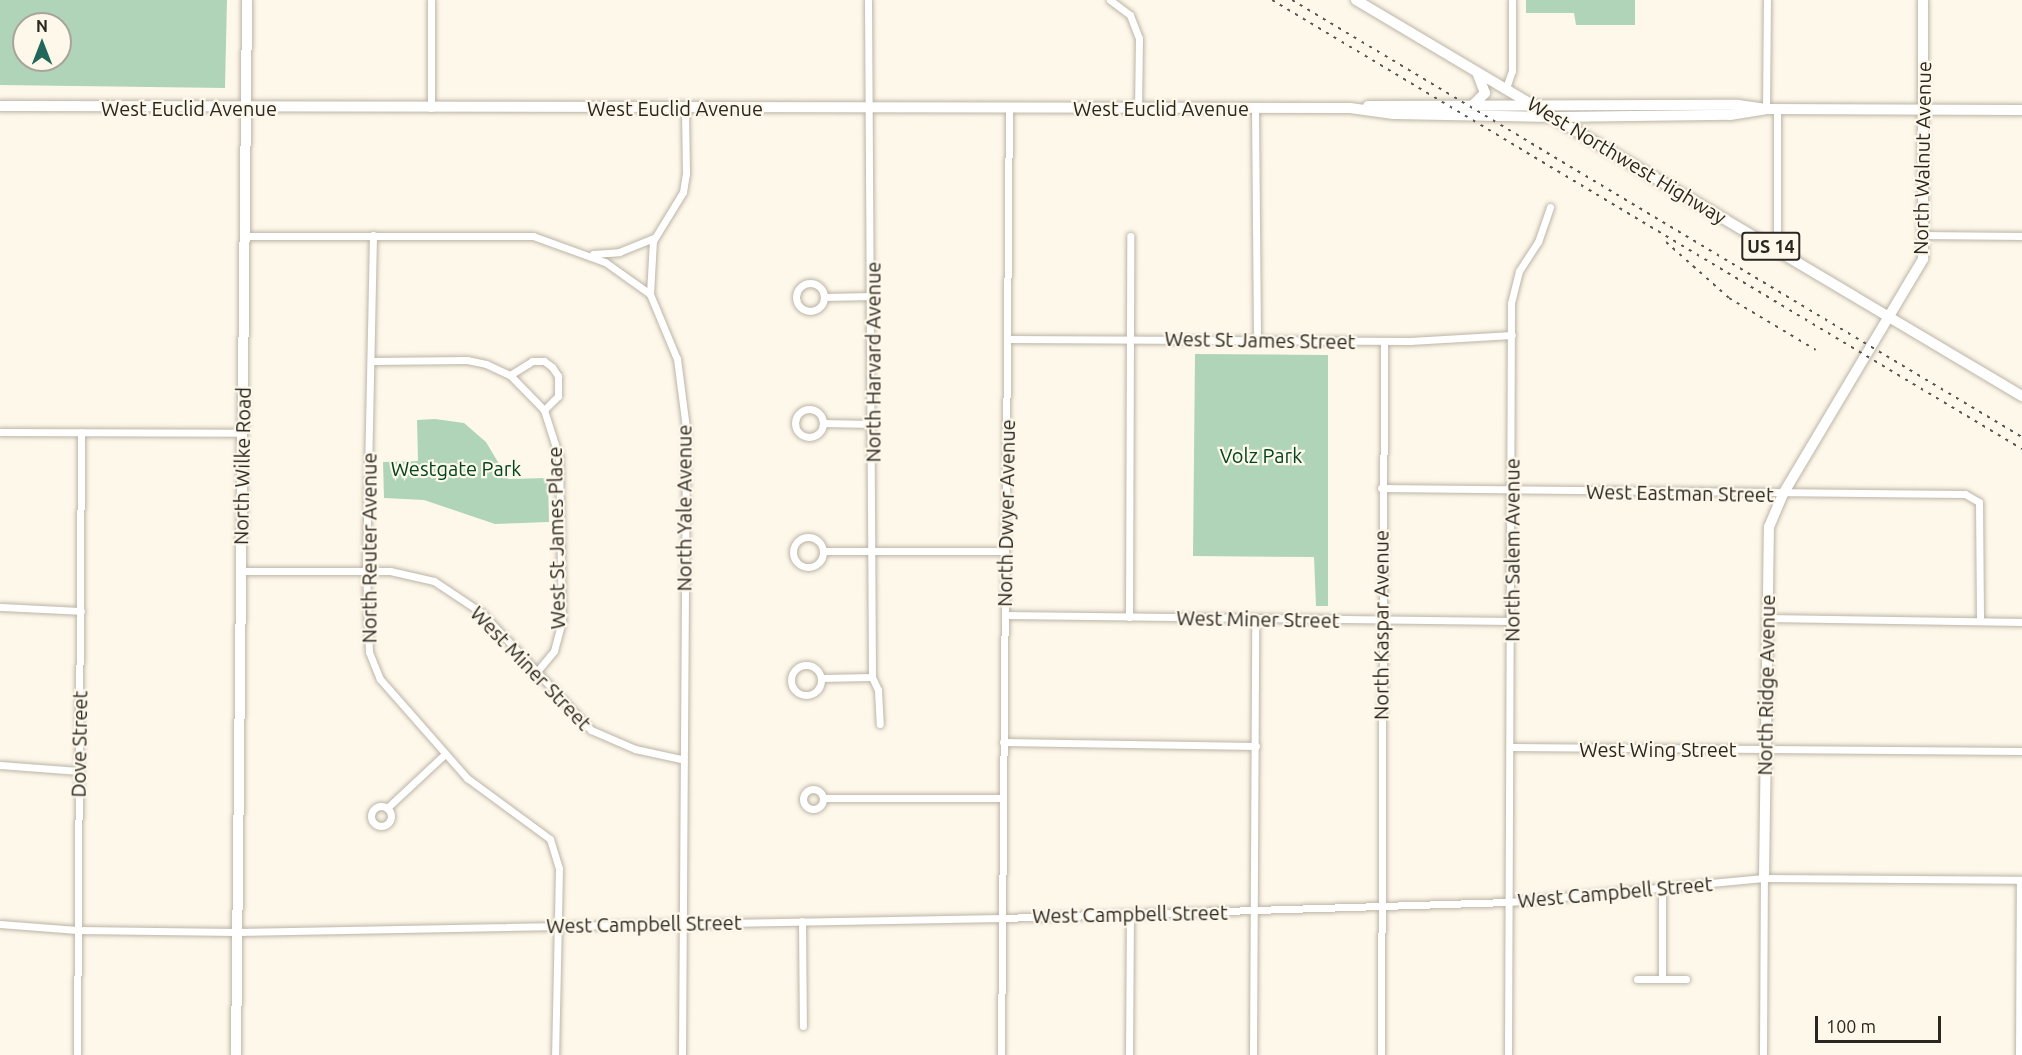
<!DOCTYPE html>
<html>
<head>
<meta charset="utf-8">
<style>
  body { margin:0 }
  #map { position:relative; width:2022px; height:1055px; overflow:hidden; background:#fef8eb; font-family:Ubuntu,sans-serif }
  div>[style] { position:absolute }
  .green>* { inset:0; background:#b0d4b8 }
  .roads { filter:drop-shadow(0 0 2px #bcb5a6) drop-shadow(0 0 2px #bcb5a6) }
  .street>* { height:7px; margin:-3.5px; padding:0 3.5px; transform-origin:3.5px; border-radius:3.5px; background:#fff }
  .street>.ring { margin:-3.5px; padding:0; box-sizing:content-box; background:none; border:7px solid #fff; border-radius:50% }
  .secondary>* { height:10px; margin:-5px; padding:0 5px; transform-origin:5px; border-radius:5px; background:#fff }
  .primary>* { height:10px; margin:-5px; padding:0 5px; transform-origin:5px; border-radius:5px; background:#fff }
  .rail>* { height:2px; margin-top:-1px; transform-origin:0; background:repeating-linear-gradient(90deg,#59554e 0 3px,transparent 0 9px) }
  span { translate:-50% -50%; white-space:nowrap; text-align:center; line-height:1.15; -webkit-text-stroke:4.5px #fef8eb; paint-order:stroke }
  .shield-label span { padding:2px 4px; background:#fef8eb; border:2px solid; border-radius:4px; -webkit-text-stroke-width:0 }
  .shield-label { font-size:18px; color:#2a2721; font-weight:700 }
  .street-label { font-size:20px; color:#2a2721 }
  .park-label { font-size:20px; color:#00451e }
  .north { position:absolute; left:12px; top:12px; width:60px; height:60px; box-sizing:border-box; background:#fef8eb; border:2px solid #a9a49a; border-radius:50%; rotate:0deg; font-size:16px; font-weight:700; line-height:24px; text-align:center; color:#2a2721 }
  .north::after { content:''; display:block; margin:auto; width:21px; height:27px; background:#21685b; clip-path:polygon(50% 0,100% 100%,50% 72%,0 100%) }
  .scale { position:absolute; left:1815px; top:1016px; width:126px; height:27px; box-sizing:border-box; border:3px solid #2a2721; border-top:0; padding-left:8px; font-size:18px; line-height:21px; white-space:nowrap; color:#2a2721; -webkit-text-stroke:4px #fef8eb; paint-order:stroke }
</style>
</head>
<body>
<div id="map">
  <div class="green">
    <i style="clip-path:polygon(evenodd,0 0,227px 0,225px 88px,0 85px,0 0,24px 24px,60px 24px,60px 60px,24px 60px,24px 24px)"></i>
    <i style="clip-path:polygon(1526px 0,1635px 0,1635px 25px,1576px 25px,1574px 13px,1526px 13px)"></i>
    <i style="clip-path:polygon(1195px 354px,1328px 355px,1328px 606px,1316px 606px,1314px 557px,1193px 556px)"></i>
    <i style="clip-path:polygon(435px 419px,464px 423px,486px 442px,508px 479px,548px 478px,549px 522px,495px 524px,424px 500px,384px 498px,383px 462px,418px 461px,417px 420px)"></i>
  </div>
  <div class="roads">
    <div class="street">
      <i style="left:431px;top:0;width:108px;rotate:90deg"></i>
      <i style="left:868px;top:0;width:677px;rotate:89.66deg"></i>
      <i style="left:872px;top:677px;width:14px;rotate:65deg"></i>
      <i style="left:878px;top:690px;width:34px;rotate:87deg"></i>
      <i style="left:1110px;top:0;width:25px;rotate:37deg"></i>
      <i style="left:1130px;top:15px;width:25px;rotate:69deg"></i>
      <i style="left:1139px;top:38px;width:70px;rotate:90.8deg"></i>
      <i style="left:1506px;top:88px;width:18px;rotate:-71deg"></i>
      <i style="left:1512px;top:71px;width:71px;rotate:-90deg"></i>
      <i style="left:1255px;top:108px;width:231px;rotate:89.5deg"></i>
      <i style="left:1766px;top:109px;width:109px;rotate:-89.5deg"></i>
      <i style="left:373px;top:235px;width:336px;rotate:91.2deg"></i>
      <i style="left:366px;top:571px;width:81px;rotate:87.9deg"></i>
      <i style="left:369px;top:652px;width:29px;rotate:68deg"></i>
      <i style="left:380px;top:679px;width:132px;rotate:48.7deg"></i>
      <i style="left:467px;top:778px;width:103px;rotate:36.3deg"></i>
      <i style="left:550px;top:839px;width:31px;rotate:73deg"></i>
      <i style="left:559px;top:869px;width:186px;rotate:91.2deg"></i>
      <i style="left:1923px;top:235px;width:99px;rotate:0.6deg"></i>
      <i style="left:244px;top:236px;width:289px"></i>
      <i style="left:533px;top:236px;width:77px;rotate:19.9deg"></i>
      <i style="left:605px;top:262px;width:55px;rotate:35.4deg"></i>
      <i style="left:1777px;top:250px;width:141px;rotate:-90deg"></i>
      <i style="left:593px;top:254px;width:26px;rotate:-4deg"></i>
      <i style="left:619px;top:252px;width:38px;rotate:-22deg"></i>
      <i class="ring" style="left:796px;top:283px;width:21px;height:21px"></i>
      <i style="left:824px;top:297px;width:49px;rotate:-1.2deg"></i>
      <i style="left:1007px;top:339px;width:403px;rotate:0.3deg"></i>
      <i style="left:1410px;top:341px;width:102px;rotate:-3.4deg"></i>
      <i style="left:371px;top:361px;width:96px;rotate:-0.6deg"></i>
      <i style="left:467px;top:360px;width:19px;rotate:12deg"></i>
      <i style="left:486px;top:364px;width:26px;rotate:25deg"></i>
      <i style="left:510px;top:375px;width:49px;rotate:45.8deg"></i>
      <i style="left:544px;top:410px;width:49px;rotate:72.3deg"></i>
      <i style="left:559px;top:457px;width:164px;rotate:89deg"></i>
      <i style="left:562px;top:621px;width:31px;rotate:105deg"></i>
      <i style="left:554px;top:651px;width:25px;rotate:130deg"></i>
      <i style="left:510px;top:375px;width:26px;rotate:-32deg"></i>
      <i style="left:532px;top:361px;width:12px"></i>
      <i style="left:544px;top:361px;width:10px;rotate:37deg"></i>
      <i style="left:552px;top:367px;width:11px;rotate:56deg"></i>
      <i style="left:558px;top:376px;width:20px;rotate:90deg"></i>
      <i style="left:558px;top:396px;width:20px;rotate:135deg"></i>
      <i class="ring" style="left:795px;top:409px;width:21px;height:21px"></i>
      <i style="left:823px;top:423px;width:50px;rotate:1.1deg"></i>
      <i style="left:0;top:432px;width:242px;rotate:0.2deg"></i>
      <i style="left:1381px;top:488px;width:584px;rotate:0.59deg"></i>
      <i style="left:1965px;top:494px;width:16px;rotate:30deg"></i>
      <i style="left:1979px;top:502px;width:119px;rotate:89.5deg"></i>
      <i class="ring" style="left:793px;top:537px;width:23px;height:23px"></i>
      <i style="left:823px;top:551px;width:182px"></i>
      <i style="left:241px;top:571px;width:149px"></i>
      <i style="left:390px;top:571px;width:45px;rotate:12.8deg"></i>
      <i style="left:434px;top:581px;width:58px;rotate:33.7deg"></i>
      <i style="left:482px;top:613px;width:160px;rotate:47deg"></i>
      <i style="left:591px;top:730px;width:48px;rotate:23.4deg"></i>
      <i style="left:635px;top:749px;width:47px;rotate:12.3deg"></i>
      <i style="left:0;top:607px;width:81px;rotate:2.8deg"></i>
      <i style="left:1005px;top:615px;width:507px;rotate:0.68deg"></i>
      <i style="left:1129px;top:617px;width:381px;rotate:-89.8deg"></i>
      <i style="left:1767px;top:618px;width:255px;rotate:0.9deg"></i>
      <i class="ring" style="left:791px;top:665px;width:23px;height:23px"></i>
      <i style="left:821px;top:678px;width:51px;rotate:-1.1deg"></i>
      <i style="left:1003px;top:742px;width:253px;rotate:0.9deg"></i>
      <i style="left:1510px;top:747px;width:512px;rotate:0.45deg"></i>
      <i style="left:0;top:765px;width:79px;rotate:4.3deg"></i>
      <i class="ring" style="left:803px;top:789px;width:13px;height:13px"></i>
      <i style="left:824px;top:798px;width:179px"></i>
      <i class="ring" style="left:371px;top:806px;width:13px;height:13px"></i>
      <i style="left:387px;top:808px;width:79px;rotate:-43deg"></i>
      <i style="left:802px;top:921px;width:105px;rotate:89.5deg"></i>
      <i style="left:0;top:924px;width:77px;rotate:4.5deg"></i>
      <i style="left:77px;top:930px;width:160px;rotate:0.7deg"></i>
      <i style="left:237px;top:932px;width:765px;rotate:-1.05deg"></i>
      <i style="left:1002px;top:918px;width:507px;rotate:-1.81deg"></i>
      <i style="left:1509px;top:902px;width:256px;rotate:-5.4deg"></i>
      <i style="left:1764px;top:878px;width:258px;rotate:0.4deg"></i>
      <i style="left:1637px;top:979px;width:49px"></i>
      <i style="left:1662px;top:979px;width:92px;rotate:-90deg"></i>
      <i style="left:77px;top:1055px;width:623px;rotate:-89.63deg"></i>
      <i style="left:682px;top:1055px;width:627px;rotate:-89.63deg"></i>
      <i style="left:686px;top:428px;width:70px;rotate:-97.4deg"></i>
      <i style="left:677px;top:359px;width:70px;rotate:-112.6deg"></i>
      <i style="left:650px;top:294px;width:53px;rotate:-86.8deg"></i>
      <i style="left:653px;top:241px;width:57px;rotate:-58.5deg"></i>
      <i style="left:683px;top:192px;width:18px;rotate:-81deg"></i>
      <i style="left:686px;top:174px;width:66px;rotate:-90.9deg"></i>
      <i style="left:1001px;top:1055px;width:947px;rotate:-89.52deg"></i>
      <i style="left:1129px;top:1055px;width:140px;rotate:-89.6deg"></i>
      <i style="left:1253px;top:1055px;width:435px;rotate:-89.7deg"></i>
      <i style="left:1381px;top:1055px;width:714px;rotate:-89.76deg"></i>
      <i style="left:1508px;top:1055px;width:752px;rotate:-89.77deg"></i>
      <i style="left:1511px;top:303px;width:33px;rotate:-76deg"></i>
      <i style="left:1519px;top:271px;width:35px;rotate:-57deg"></i>
      <i style="left:1538px;top:242px;width:37px;rotate:-71deg"></i>
      <i style="left:1763px;top:1055px;width:177px;rotate:-89.7deg"></i>
      <i style="left:2019px;top:1055px;width:175px;rotate:-89.7deg"></i>
    </div>
    <div class="secondary">
      <i style="left:0;top:106px;width:1350px;rotate:0.08deg"></i>
      <i style="left:1350px;top:108px;width:44px;rotate:7.8deg"></i>
      <i style="left:1394px;top:114px;width:161px;rotate:1.1deg"></i>
      <i style="left:1555px;top:117px;width:175px;rotate:-0.7deg"></i>
      <i style="left:1730px;top:115px;width:36px;rotate:-9deg"></i>
      <i style="left:1368px;top:106px;width:370px;rotate:-0.2deg"></i>
      <i style="left:1738px;top:105px;width:28px;rotate:8deg"></i>
      <i style="left:1766px;top:109px;width:256px;rotate:0.2deg"></i>
      <i style="left:1764px;top:878px;width:351px;rotate:-89.2deg"></i>
      <i style="left:1769px;top:527px;width:36px;rotate:-67deg"></i>
      <i style="left:1783px;top:494px;width:274px;rotate:-59.2deg"></i>
      <i style="left:1923px;top:259px;width:259px;rotate:-90deg"></i>
      <i style="left:236px;top:1055px;width:1055px;rotate:-89.4deg"></i>
    </div>
    <div class="primary">
      <i style="left:1356px;top:0;width:775px;rotate:30.74deg"></i>
      <i style="left:1473px;top:105px;width:17px;rotate:-45deg"></i>
      <i style="left:1485px;top:93px;width:22px;rotate:-111deg"></i>
    </div>
  </div>
  <div class="rail">
    <i style="left:1272px;top:0;width:874px;rotate:30.91deg"></i>
    <i style="left:1292px;top:0;width:851px;rotate:30.91deg"></i>
    <i style="left:1666px;top:242px;width:84px;rotate:41.6deg"></i>
    <i style="left:1729px;top:298px;width:101px;rotate:30.9deg"></i>
  </div>
  <div class="shield-label">
    <span style="left:1771px;top:246px">US 14</span>
  </div>
  <div class="street-label">
    <span style="left:189px;top:108px">West Euclid Avenue</span>
    <span style="left:675px;top:108px">West Euclid Avenue</span>
    <span style="left:1161px;top:108px">West Euclid Avenue</span>
    <span style="left:1922px;top:158px;rotate:-89deg">North Walnut Avenue</span>
    <span style="left:1627px;top:160px;rotate:31deg">West Northwest Highway</span>
    <span style="left:1260px;top:340px;rotate:1deg">West St James Street</span>
    <span style="left:873px;top:362px;rotate:-90deg">North Harvard Avenue</span>
    <span style="left:242px;top:466px;rotate:-89deg">North Wilke Road</span>
    <span style="left:1680px;top:493px;rotate:1deg">West Eastman Street</span>
    <span style="left:684px;top:508px;rotate:-90deg">North Yale Avenue</span>
    <span style="left:1006px;top:513px;rotate:-89deg">North Dwyer Avenue</span>
    <span style="left:556px;top:538px;rotate:-91deg">West St James Place</span>
    <span style="left:369px;top:548px;rotate:-90deg">North Reuter Avenue</span>
    <span style="left:1512px;top:550px;rotate:-90deg">North Salem Avenue</span>
    <span style="left:1258px;top:619px;rotate:1deg">West Miner Street</span>
    <span style="left:1381px;top:625px;rotate:-90deg">North Kaspar Avenue</span>
    <span style="left:531px;top:668px;rotate:46deg">West Miner Street</span>
    <span style="left:1766px;top:685px;rotate:-89deg">North Ridge Avenue</span>
    <span style="left:79px;top:744px;rotate:-89deg">Dove Street</span>
    <span style="left:1658px;top:749px">West Wing Street</span>
    <span style="left:1615px;top:892px;rotate:-5deg">West Campbell Street</span>
    <span style="left:1130px;top:914px;rotate:-1deg">West Campbell Street</span>
    <span style="left:644px;top:924px;rotate:-1deg">West Campbell Street</span>
  </div>
  <div class="park-label">
    <span style="left:1261px;top:455px">Volz Park</span>
    <span style="left:456px;top:468px">Westgate Park</span>
  </div>
  <div class="north">N</div>
  <div class="scale">100 m</div>
</div>
</body>
</html>
